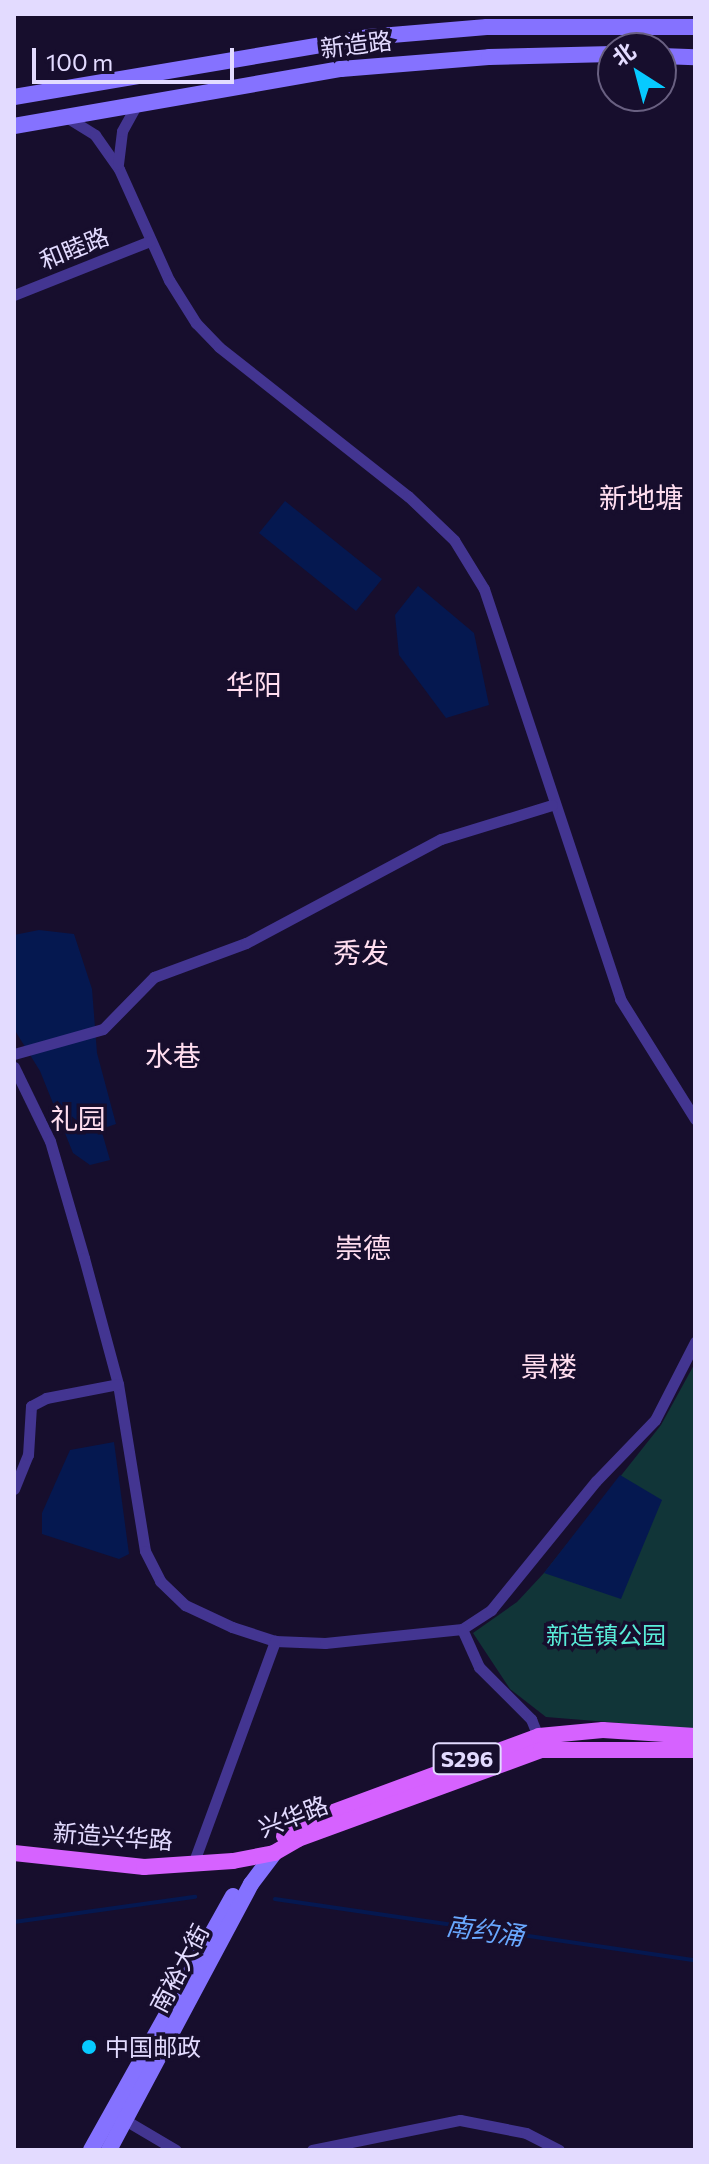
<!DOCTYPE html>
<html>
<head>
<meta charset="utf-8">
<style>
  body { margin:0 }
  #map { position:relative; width:709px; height:2164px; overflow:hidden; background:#170e2d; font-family:Commissioner,"Noto Sans SC",sans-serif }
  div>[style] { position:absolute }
  .green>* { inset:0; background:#113538 }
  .water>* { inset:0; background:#051850 }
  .stream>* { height:4px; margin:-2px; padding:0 2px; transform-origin:2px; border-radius:2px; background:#051850 }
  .minor>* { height:11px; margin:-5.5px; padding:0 5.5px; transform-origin:5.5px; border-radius:5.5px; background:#433591 }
  .secondary>* { height:16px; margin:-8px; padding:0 8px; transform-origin:8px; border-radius:8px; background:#8572ff }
  .primary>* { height:16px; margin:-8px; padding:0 8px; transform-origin:8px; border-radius:8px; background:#d662ff }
  .dots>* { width:22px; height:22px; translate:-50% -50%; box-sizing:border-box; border:4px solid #170e2d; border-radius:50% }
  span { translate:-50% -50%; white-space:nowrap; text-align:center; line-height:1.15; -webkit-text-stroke:7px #170e2d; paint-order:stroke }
  .shield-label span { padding:2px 6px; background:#170e2d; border:2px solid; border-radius:6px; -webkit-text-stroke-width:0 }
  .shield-label { font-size:22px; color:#e3dbff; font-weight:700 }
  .street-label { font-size:24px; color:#e3dbff }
  .park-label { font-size:24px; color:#59edd9 }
  .poi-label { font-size:24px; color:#e3dbff }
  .left { translate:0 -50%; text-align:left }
  .water-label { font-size:26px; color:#69a8ff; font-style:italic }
  .quarter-label { font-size:28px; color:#ffddef }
  .frame { position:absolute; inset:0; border:16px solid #e3dbff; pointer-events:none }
  .north { position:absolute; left:597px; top:32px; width:80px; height:80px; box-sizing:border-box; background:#170e2d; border:2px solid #696081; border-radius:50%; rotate:324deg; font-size:22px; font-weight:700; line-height:32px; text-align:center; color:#e3dbff }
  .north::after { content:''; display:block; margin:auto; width:28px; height:36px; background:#07caff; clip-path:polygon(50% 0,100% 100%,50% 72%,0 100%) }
  .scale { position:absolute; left:32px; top:48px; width:202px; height:36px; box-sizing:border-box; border:4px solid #e3dbff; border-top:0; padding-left:10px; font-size:24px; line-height:28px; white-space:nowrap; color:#e3dbff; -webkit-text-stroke:6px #170e2d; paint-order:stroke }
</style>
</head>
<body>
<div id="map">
  <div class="green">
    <i style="clip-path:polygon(695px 1363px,695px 1729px,546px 1717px,510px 1689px,473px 1633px,517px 1602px,544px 1573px,661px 1425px)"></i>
  </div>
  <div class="water">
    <i style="clip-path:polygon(285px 501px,382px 579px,356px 611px,259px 533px)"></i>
    <i style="clip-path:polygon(418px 586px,474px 633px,489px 705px,446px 718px,399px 655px,395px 615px)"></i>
    <i style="clip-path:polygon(39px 930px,74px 934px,92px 989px,97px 1053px,116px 1124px,101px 1129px,110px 1160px,90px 1165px,73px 1153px,40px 1071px,14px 1029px,14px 935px)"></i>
    <i style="clip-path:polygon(114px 1442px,129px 1554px,119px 1559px,42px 1534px,42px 1513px,70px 1450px)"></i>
    <i style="clip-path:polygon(620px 1475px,662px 1500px,621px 1599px,544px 1573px)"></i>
  </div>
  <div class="stream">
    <i style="left:275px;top:1899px;width:424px;rotate:8.3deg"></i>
    <i style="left:14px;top:1922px;width:183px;rotate:-7.9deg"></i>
  </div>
  <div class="minor">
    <i style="left:68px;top:118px;width:32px;rotate:32deg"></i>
    <i style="left:95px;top:135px;width:42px;rotate:54.8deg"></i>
    <i style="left:119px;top:169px;width:122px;rotate:65.8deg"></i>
    <i style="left:169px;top:280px;width:51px;rotate:57.9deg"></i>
    <i style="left:196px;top:323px;width:33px;rotate:46deg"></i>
    <i style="left:219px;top:347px;width:241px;rotate:38.3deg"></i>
    <i style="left:408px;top:496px;width:64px;rotate:43.7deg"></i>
    <i style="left:454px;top:540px;width:57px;rotate:58.5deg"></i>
    <i style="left:484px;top:589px;width:432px;rotate:71.6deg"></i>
    <i style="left:620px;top:999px;width:142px;rotate:58deg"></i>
    <i style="left:118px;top:164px;width:33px;rotate:-83deg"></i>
    <i style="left:122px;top:131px;width:31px;rotate:-61deg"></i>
    <i style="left:14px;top:295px;width:146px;rotate:-21.7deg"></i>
    <i style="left:14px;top:1054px;width:92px;rotate:-15.7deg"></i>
    <i style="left:103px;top:1029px;width:73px;rotate:-45.6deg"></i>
    <i style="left:154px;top:977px;width:98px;rotate:-20.3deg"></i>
    <i style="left:246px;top:943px;width:221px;rotate:-28.1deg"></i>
    <i style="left:441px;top:839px;width:116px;rotate:-17deg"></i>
    <i style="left:14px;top:1067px;width:82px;rotate:64.1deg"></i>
    <i style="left:50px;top:1141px;width:122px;rotate:73.8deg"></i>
    <i style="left:84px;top:1258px;width:131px;rotate:74.9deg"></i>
    <i style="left:118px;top:1384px;width:169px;rotate:80.8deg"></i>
    <i style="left:145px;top:1551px;width:34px;rotate:63deg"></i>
    <i style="left:160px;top:1581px;width:35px;rotate:44deg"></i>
    <i style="left:185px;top:1605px;width:52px;rotate:25.1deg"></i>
    <i style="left:232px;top:1627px;width:45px;rotate:18deg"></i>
    <i style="left:275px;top:1641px;width:50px;rotate:2.3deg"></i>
    <i style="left:325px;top:1643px;width:138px;rotate:-5.8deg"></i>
    <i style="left:462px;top:1629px;width:35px;rotate:-33deg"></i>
    <i style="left:491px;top:1610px;width:166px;rotate:-50.9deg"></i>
    <i style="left:596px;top:1481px;width:85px;rotate:-46deg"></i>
    <i style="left:655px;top:1420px;width:88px;rotate:-62.9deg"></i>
    <i style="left:14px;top:1489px;width:37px;rotate:-68deg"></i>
    <i style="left:28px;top:1455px;width:49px;rotate:-86.5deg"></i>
    <i style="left:31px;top:1406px;width:17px;rotate:-28deg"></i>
    <i style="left:46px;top:1398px;width:73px;rotate:-11deg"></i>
    <i style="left:462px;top:1629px;width:42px;rotate:65.9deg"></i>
    <i style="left:479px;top:1667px;width:74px;rotate:45deg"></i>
    <i style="left:531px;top:1719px;width:24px;rotate:68deg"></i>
    <i style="left:193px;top:1864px;width:238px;rotate:-69.8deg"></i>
    <i style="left:125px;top:2120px;width:59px;rotate:30.5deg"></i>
    <i style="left:312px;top:2150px;width:151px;rotate:-11.5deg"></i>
    <i style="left:460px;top:2120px;width:67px;rotate:11.1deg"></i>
    <i style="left:526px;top:2133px;width:37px;rotate:27deg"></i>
  </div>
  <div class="secondary">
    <i style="left:661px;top:56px;width:34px;rotate:2deg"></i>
    <i style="left:14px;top:97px;width:359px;rotate:-9.6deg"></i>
    <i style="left:368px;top:37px;width:119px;rotate:-4.8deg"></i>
    <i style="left:487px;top:27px;width:208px"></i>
    <i style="left:14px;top:126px;width:332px;rotate:-9.9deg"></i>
    <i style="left:341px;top:69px;width:148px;rotate:-4.6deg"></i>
    <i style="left:489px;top:57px;width:124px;rotate:-1.4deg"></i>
    <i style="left:91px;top:2150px;width:291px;rotate:-60.8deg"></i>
    <i style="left:109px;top:2150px;width:302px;rotate:-61.9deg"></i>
    <i style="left:251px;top:1884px;width:39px;rotate:-53deg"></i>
  </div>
  <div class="primary">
    <i style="left:284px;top:1836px;width:41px;rotate:-27.8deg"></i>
    <i style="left:320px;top:1817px;width:233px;rotate:-20.3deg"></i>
    <i style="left:539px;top:1736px;width:64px;rotate:-5.4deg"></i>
    <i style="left:603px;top:1730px;width:92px;rotate:3.7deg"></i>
    <i style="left:14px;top:1853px;width:131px;rotate:6.1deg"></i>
    <i style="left:144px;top:1867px;width:89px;rotate:-3.9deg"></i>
    <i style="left:233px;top:1861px;width:42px;rotate:-11deg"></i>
    <i style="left:274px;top:1853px;width:28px;rotate:-30deg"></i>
    <i style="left:298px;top:1839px;width:259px;rotate:-20.1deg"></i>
    <i style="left:541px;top:1750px;width:154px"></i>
  </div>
  <div class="dots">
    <i style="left:89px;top:2047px;background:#07caff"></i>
  </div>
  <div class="shield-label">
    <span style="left:467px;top:1759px">S296</span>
  </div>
  <div class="street-label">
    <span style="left:356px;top:44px;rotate:-7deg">新造路</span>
    <span style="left:74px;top:248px;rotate:-22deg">和睦路</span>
    <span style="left:293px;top:1816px;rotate:-21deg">兴华路</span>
    <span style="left:113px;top:1836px;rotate:4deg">新造兴华路</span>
    <span style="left:179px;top:1968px;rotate:-62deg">南裕大街</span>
  </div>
  <div class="park-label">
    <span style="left:606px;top:1635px">新造镇公园</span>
  </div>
  <div class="poi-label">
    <span class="left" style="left:105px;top:2047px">中国邮政</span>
  </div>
  <div class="water-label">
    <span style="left:485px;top:1930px;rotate:8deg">南约涌</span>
  </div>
  <div class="quarter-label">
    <span style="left:641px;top:497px">新地塘</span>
    <span style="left:254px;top:684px">华阳</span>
    <span style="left:361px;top:952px">秀发</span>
    <span style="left:173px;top:1055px">水巷</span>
    <span style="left:78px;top:1118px">礼园</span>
    <span style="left:363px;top:1247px">崇德</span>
    <span style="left:549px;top:1366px">景楼</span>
  </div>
  <div class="frame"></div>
  <div class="north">北</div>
  <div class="scale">100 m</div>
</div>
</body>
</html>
